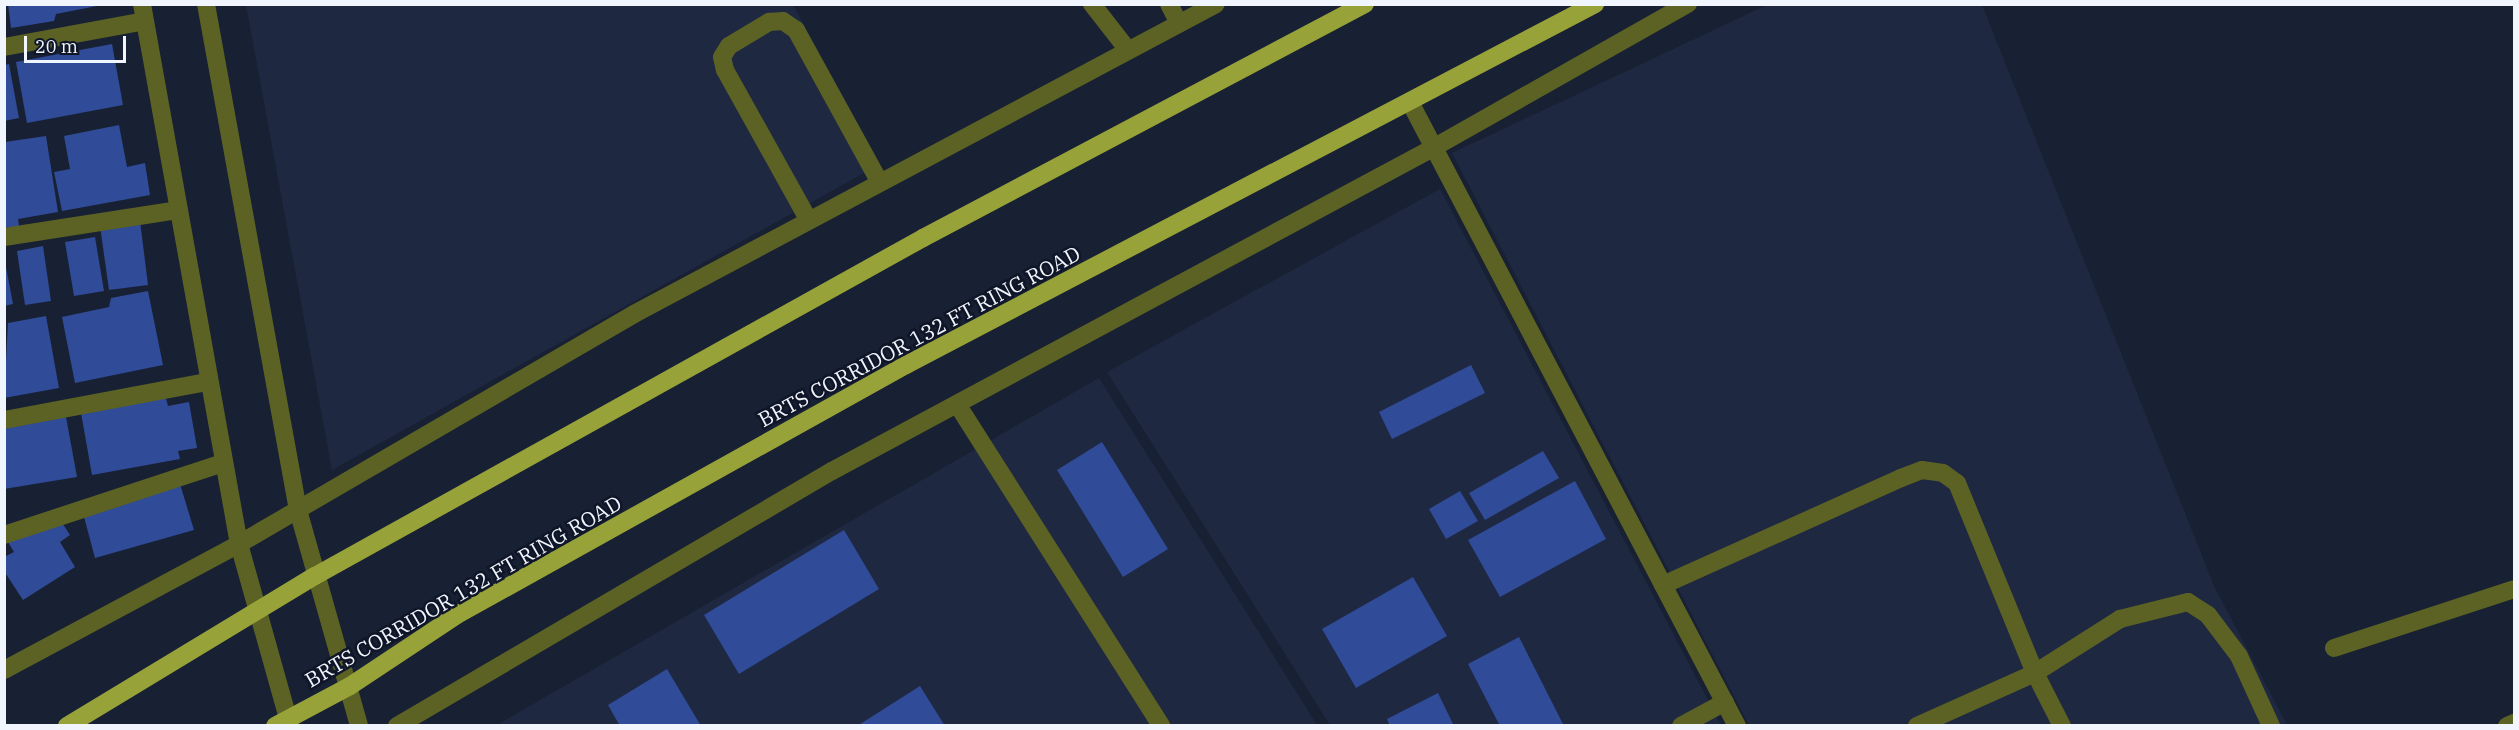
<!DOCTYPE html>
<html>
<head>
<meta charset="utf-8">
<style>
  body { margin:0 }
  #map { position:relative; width:2519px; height:730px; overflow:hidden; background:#182033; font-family:"IBM Plex Serif",serif }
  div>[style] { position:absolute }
  .built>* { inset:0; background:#1f2841 }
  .building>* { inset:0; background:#304b97 }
  .minor>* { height:18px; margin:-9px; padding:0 9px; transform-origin:9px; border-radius:9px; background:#5b6224 }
  .major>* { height:18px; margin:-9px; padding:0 9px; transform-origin:9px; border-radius:9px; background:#97a239 }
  span { translate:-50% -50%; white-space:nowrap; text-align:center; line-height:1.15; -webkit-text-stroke:5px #0f1628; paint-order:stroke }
  .street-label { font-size:21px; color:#f1f5fd }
  .frame { position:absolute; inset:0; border:6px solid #f1f5fd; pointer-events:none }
  .scale { position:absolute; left:24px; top:36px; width:102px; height:27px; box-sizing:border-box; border:3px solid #f1f5fd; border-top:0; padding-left:8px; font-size:18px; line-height:21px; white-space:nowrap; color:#f1f5fd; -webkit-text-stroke:4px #0f1628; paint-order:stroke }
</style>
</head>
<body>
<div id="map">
  <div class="built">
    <i style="clip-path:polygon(246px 5px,793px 5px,880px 164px,332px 470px)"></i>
    <i style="clip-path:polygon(1767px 5px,1982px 5px,2214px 586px,2287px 725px,1749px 725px,1452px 153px)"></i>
    <i style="clip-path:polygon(1440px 189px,1721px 725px,1330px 725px,1107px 372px)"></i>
    <i style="clip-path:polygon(1099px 378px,1317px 725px,495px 726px)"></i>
  </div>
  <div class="building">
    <i style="clip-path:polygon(8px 4px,97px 4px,97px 6px,56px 14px,54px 21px,11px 28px)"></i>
    <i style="clip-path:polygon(112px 44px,123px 105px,27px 123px,16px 62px)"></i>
    <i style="clip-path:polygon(9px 64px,19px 118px,4px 121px,4px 65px)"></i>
    <i style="clip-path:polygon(119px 125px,127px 167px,145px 163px,150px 195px,62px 211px,54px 172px,70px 169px,64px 136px)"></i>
    <i style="clip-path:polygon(46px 136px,58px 212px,18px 219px,19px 226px,5px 228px,5px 142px)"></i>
    <i style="clip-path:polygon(140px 221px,148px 285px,109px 290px,100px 226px)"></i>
    <i style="clip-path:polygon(95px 237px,104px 291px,74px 296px,65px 242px)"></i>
    <i style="clip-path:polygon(43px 246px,51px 301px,25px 305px,17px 251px)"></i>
    <i style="clip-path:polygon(6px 267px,13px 304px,4px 306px,4px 268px)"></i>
    <i style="clip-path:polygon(148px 291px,163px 365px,75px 383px,62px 317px,109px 307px,111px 298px)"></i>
    <i style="clip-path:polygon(46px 316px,59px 388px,4px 398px,8px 323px)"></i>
    <i style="clip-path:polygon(1471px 365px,1485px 393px,1392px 439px,1379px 412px)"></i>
    <i style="clip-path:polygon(166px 398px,168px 406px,189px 402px,197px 448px,178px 451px,180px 459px,92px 475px,81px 413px)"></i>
    <i style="clip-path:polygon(66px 417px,77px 477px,4px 489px,4px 427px)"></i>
    <i style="clip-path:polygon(1102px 442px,1168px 549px,1123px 577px,1057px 470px)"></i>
    <i style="clip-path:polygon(1543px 451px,1559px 478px,1485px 520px,1469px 493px)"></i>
    <i style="clip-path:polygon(177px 474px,194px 530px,95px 558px,80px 502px)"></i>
    <i style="clip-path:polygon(1575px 481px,1606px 539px,1500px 597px,1468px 540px)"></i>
    <i style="clip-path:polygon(1460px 491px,1478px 521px,1446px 539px,1429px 509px)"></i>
    <i style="clip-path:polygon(55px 512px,70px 535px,60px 542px,75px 567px,23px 600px,4px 571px,4px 557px,14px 552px,5px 537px)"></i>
    <i style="clip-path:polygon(844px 530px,879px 589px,739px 674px,704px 615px)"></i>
    <i style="clip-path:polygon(1413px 577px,1447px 636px,1356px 688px,1322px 629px)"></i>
    <i style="clip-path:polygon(1519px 637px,1564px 726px,1500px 726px,1468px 664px)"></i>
    <i style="clip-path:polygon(667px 669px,701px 726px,620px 726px,608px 705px)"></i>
    <i style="clip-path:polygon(920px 686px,945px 726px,857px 726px)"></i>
    <i style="clip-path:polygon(1438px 693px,1454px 726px,1390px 726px,1387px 719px)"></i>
  </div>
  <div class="minor">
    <i style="left:142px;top:4px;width:549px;rotate:79.82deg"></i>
    <i style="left:239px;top:544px;width:189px;rotate:74.3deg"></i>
    <i style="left:206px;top:4px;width:514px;rotate:79.7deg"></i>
    <i style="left:298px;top:510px;width:224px;rotate:74.2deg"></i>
    <i style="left:1092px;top:4px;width:58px;rotate:52deg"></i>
    <i style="left:1169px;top:4px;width:22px;rotate:63deg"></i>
    <i style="left:4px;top:47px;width:143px;rotate:-10.4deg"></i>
    <i style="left:1411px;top:104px;width:702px;rotate:62.34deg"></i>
    <i style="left:808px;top:219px;width:171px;rotate:-119.1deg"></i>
    <i style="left:725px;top:70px;width:13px;rotate:-103deg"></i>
    <i style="left:722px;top:57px;width:13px;rotate:-58deg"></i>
    <i style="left:729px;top:46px;width:47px;rotate:-31deg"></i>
    <i style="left:769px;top:22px;width:14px;rotate:-4deg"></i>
    <i style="left:783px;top:21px;width:16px;rotate:35deg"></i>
    <i style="left:796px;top:30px;width:172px;rotate:61.2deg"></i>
    <i style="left:4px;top:237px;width:177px;rotate:-8.8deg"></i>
    <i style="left:957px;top:404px;width:381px;rotate:57.6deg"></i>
    <i style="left:4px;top:420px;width:207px;rotate:-10.6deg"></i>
    <i style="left:4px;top:535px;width:231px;rotate:-18.2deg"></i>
    <i style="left:1663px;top:585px;width:261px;rotate:-24.2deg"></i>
    <i style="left:1901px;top:478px;width:22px;rotate:-21deg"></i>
    <i style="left:1922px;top:470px;width:21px;rotate:8deg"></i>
    <i style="left:1943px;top:473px;width:17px;rotate:36deg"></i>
    <i style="left:1957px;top:483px;width:205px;rotate:67.7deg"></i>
    <i style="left:2035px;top:673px;width:59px;rotate:63deg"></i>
    <i style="left:2334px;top:648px;width:189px;rotate:-18.1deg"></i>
    <i style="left:4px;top:670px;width:267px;rotate:-28.2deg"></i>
    <i style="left:239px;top:544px;width:457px;rotate:-30.2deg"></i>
    <i style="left:634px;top:314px;width:659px;rotate:-28.04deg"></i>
    <i style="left:397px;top:726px;width:504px;rotate:-30.38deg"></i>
    <i style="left:832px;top:471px;width:682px;rotate:-28.26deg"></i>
    <i style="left:1433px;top:148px;width:293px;rotate:-29.5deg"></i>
    <i style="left:1681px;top:726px;width:50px;rotate:-28.6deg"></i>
    <i style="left:1917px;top:726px;width:129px;rotate:-24.2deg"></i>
    <i style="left:2035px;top:673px;width:101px;rotate:-32.4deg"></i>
    <i style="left:2120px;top:619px;width:70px;rotate:-14deg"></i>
    <i style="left:2188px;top:602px;width:24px;rotate:33deg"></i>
    <i style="left:2208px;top:615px;width:51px;rotate:52.9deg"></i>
    <i style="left:2239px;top:656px;width:77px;rotate:65.4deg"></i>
    <i style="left:2507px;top:726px;width:8px;rotate:-23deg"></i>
  </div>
  <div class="major">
    <i style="left:67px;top:726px;width:290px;rotate:-31.2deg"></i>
    <i style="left:315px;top:576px;width:696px;rotate:-29.07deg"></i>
    <i style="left:923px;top:238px;width:500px;rotate:-27.9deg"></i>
    <i style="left:275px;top:726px;width:85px;rotate:-28.1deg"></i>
    <i style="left:350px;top:686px;width:128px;rotate:-33.6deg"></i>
    <i style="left:457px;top:615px;width:514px;rotate:-29.11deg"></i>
    <i style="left:906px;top:365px;width:778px;rotate:-27.65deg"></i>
  </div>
  <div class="street-label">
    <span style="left:919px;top:336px;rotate:-28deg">BRTS CORRIDOR 132 FT RING ROAD</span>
    <span style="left:463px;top:591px;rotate:-30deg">BRTS CORRIDOR 132 FT RING ROAD</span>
  </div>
  <div class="frame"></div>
  <div class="scale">20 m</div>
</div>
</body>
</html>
